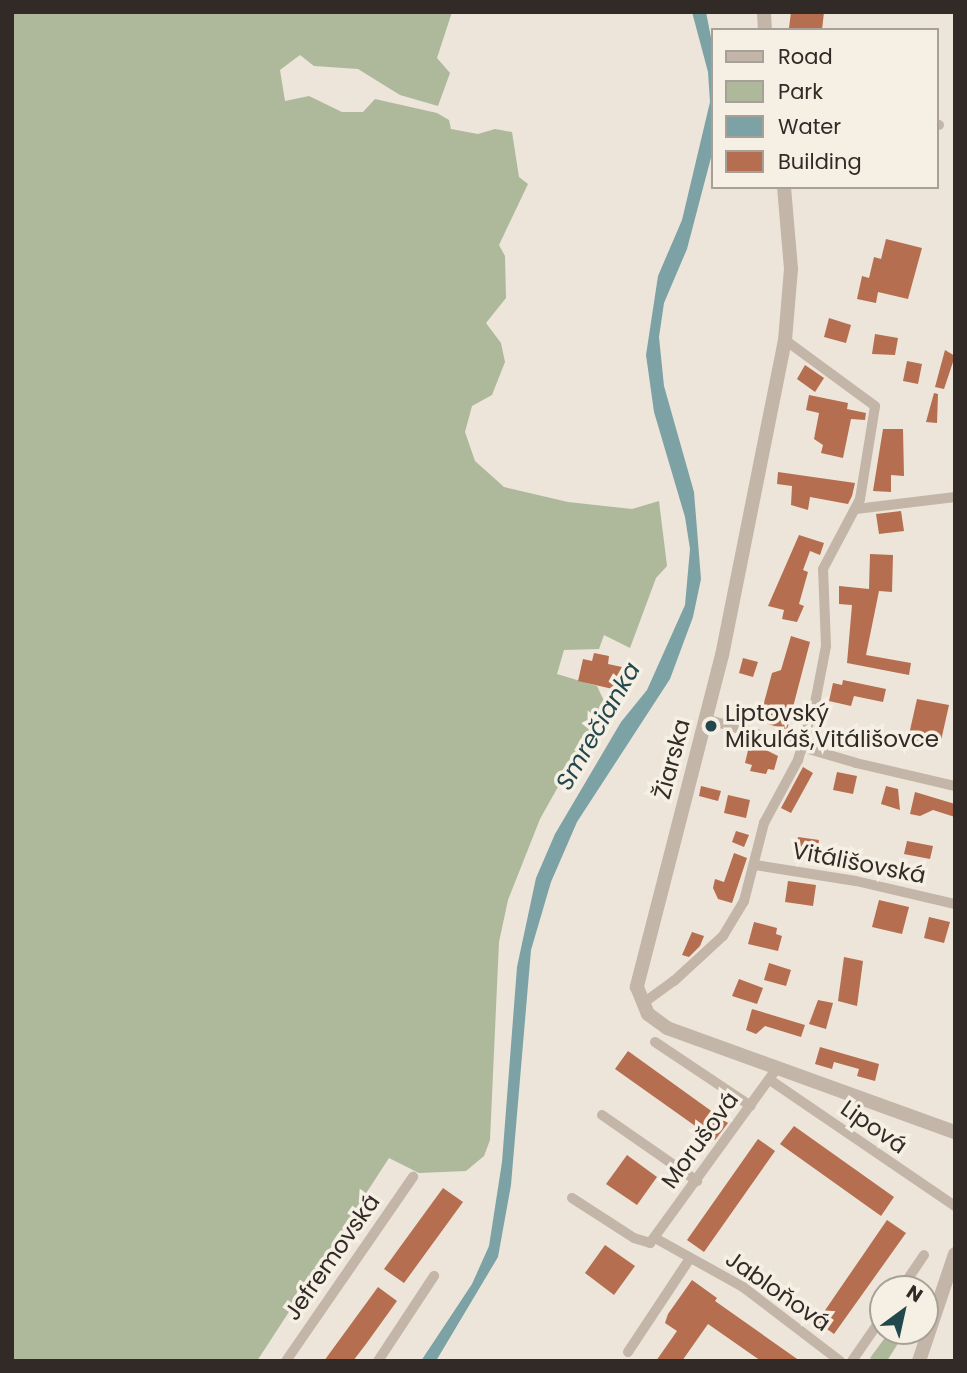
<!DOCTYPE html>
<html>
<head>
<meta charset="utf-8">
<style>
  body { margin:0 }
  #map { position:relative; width:967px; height:1373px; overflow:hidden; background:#ede5d9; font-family:Poppins,sans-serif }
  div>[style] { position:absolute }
  .green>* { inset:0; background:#aeb99b }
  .water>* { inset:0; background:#7ca2a6 }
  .building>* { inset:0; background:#b56e4f }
  .minor>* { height:10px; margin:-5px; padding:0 5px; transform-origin:5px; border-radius:5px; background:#c3b5a7 }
  .tertiary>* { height:14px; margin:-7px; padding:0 7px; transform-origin:7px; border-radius:7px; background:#c3b5a7 }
  .dots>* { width:19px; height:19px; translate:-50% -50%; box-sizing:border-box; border:4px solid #f5efe4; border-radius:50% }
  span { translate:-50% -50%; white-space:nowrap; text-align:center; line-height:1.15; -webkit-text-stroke:7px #f5efe4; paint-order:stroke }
  .poi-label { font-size:23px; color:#312a26 }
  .left { translate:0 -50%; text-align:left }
  .street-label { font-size:23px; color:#312a26 }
  .water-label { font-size:24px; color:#22474c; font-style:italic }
  .frame { position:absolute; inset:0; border:14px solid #312a26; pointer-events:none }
  .legend { position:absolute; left:711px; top:28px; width:228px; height:161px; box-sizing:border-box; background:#f5efe4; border:2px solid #a7a098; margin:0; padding:9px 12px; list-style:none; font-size:21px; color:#312a26 }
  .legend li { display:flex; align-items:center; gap:14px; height:35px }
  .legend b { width:35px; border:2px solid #a7a098 }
  .north { position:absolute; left:869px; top:1275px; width:70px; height:70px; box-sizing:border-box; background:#f5efe4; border:2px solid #a7a098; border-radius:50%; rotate:33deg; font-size:19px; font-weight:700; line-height:28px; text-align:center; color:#312a26 }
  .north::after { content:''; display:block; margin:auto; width:24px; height:32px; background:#22474c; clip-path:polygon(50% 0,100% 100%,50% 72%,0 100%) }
</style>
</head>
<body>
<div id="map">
  <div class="green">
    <i style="clip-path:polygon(12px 12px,452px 12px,437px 58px,450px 73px,438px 106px,400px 95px,358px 69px,314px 66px,300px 55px,280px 70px,285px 101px,309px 96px,342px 112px,363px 112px,375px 99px,437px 113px,449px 120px,451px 129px,478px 134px,495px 129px,512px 132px,519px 177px,528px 184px,499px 245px,505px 256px,506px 298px,486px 323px,501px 343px,505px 362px,492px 395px,472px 406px,465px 432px,475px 461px,504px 487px,568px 502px,632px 509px,659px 501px,667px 566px,656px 578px,630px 648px,604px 635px,599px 649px,564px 650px,557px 674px,597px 686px,605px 703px,540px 819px,508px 900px,499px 942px,490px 1140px,484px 1156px,466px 1171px,419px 1173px,389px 1158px,257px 1361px,12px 1361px)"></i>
    <i style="clip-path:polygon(890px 1331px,902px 1337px,887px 1361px,874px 1361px,870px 1358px)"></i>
  </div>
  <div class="water">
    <i style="clip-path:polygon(692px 12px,706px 12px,713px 48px,713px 150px,687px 249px,664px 303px,659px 337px,664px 386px,694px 492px,701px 579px,693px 617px,670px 679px,577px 822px,551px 882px,531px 950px,511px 1185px,498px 1257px,436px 1361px,421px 1361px,472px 1284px,489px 1246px,502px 1162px,517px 967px,536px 878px,555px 834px,621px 722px,647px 690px,685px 605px,690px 549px,685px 517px,654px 412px,646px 355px,658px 276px,682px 220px,710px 102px,708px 72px)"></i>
  </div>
  <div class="building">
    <i style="clip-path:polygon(791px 12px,824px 12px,822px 30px,789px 28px)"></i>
    <i style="clip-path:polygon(886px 239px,922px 248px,908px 299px,878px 292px,876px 303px,857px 299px,862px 276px,869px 278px,874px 257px,881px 259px)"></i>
    <i style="clip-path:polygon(829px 318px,851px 325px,846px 343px,824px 337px)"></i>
    <i style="clip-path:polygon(875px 334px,898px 338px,895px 355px,872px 354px)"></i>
    <i style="clip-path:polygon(945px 350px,955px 356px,944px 389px,935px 387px)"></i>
    <i style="clip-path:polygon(907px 361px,922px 364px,918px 384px,903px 381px)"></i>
    <i style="clip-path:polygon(805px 365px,824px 378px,815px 392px,797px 379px)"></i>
    <i style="clip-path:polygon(934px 393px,938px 394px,937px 423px,926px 422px)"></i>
    <i style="clip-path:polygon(809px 395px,848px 403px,847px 409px,866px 413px,865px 420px,851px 419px,843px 458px,821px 453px,823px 445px,814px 439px,819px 413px,806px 410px)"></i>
    <i style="clip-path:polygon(883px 429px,903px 429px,904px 476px,891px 475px,891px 492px,873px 491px)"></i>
    <i style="clip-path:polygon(778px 472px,855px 483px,852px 496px,848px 504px,810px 497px,808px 510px,791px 505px,792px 486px,777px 484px)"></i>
    <i style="clip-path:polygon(901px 511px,904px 531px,879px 534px,876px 514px)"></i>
    <i style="clip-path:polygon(799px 535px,824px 543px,820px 555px,810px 551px,803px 570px,808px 572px,799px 604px,804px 606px,797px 622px,782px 619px,784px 610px,768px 606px)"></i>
    <i style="clip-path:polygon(870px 554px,893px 555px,892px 592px,879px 591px,866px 655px,911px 663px,909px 675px,847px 663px,852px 605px,839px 604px,839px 586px,869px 589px)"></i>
    <i style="clip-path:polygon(791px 636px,810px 642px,787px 730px,759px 721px,772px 673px,781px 670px)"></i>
    <i style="clip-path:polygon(594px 653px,609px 656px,608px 664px,622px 667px,617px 690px,578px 681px,583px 659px,592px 661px)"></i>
    <i style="clip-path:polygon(743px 658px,758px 662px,753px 677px,739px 673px)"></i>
    <i style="clip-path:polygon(843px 680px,886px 689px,883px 702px,854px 696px,851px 706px,829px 701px,833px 683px,842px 685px)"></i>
    <i style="clip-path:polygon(917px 699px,949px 705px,940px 745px,908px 739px)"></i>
    <i style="clip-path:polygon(750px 742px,778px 756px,774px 770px,768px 769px,766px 774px,750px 771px,752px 765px,745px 763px)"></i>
    <i style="clip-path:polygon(803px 767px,813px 773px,791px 813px,781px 808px)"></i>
    <i style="clip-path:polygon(837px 772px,857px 776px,853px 794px,833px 790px)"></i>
    <i style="clip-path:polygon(701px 786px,721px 791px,718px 801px,699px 796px)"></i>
    <i style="clip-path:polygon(886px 786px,898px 789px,900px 810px,881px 804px)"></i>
    <i style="clip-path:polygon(915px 792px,955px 804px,955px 817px,933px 810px,920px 816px,910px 814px)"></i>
    <i style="clip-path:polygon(728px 795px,750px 800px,746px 818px,724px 813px)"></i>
    <i style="clip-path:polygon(736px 831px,749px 835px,744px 847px,732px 842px)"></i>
    <i style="clip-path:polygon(798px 837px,819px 840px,816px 860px,795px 857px)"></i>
    <i style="clip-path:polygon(907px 841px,933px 846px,930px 859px,904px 854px)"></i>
    <i style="clip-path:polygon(734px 853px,747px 858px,732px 903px,718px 899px,713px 888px,715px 879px,724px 882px)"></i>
    <i style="clip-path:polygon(788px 881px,816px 885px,813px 906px,785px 902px)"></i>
    <i style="clip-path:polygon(879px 900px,909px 907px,902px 934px,872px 927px)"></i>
    <i style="clip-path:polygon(929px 917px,950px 922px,944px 943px,924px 938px)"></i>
    <i style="clip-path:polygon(754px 922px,777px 928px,776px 934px,782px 936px,778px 951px,748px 944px)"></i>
    <i style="clip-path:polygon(692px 932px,704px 936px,700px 946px,689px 957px,682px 955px)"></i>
    <i style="clip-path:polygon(844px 957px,863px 961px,857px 1006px,838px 1001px)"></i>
    <i style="clip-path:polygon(769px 963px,791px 970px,786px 986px,764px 980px)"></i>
    <i style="clip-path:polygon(739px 979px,763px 988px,757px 1004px,732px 996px)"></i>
    <i style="clip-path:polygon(818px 1000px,833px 1003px,826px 1029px,809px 1024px)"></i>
    <i style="clip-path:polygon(752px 1009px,805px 1025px,801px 1037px,765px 1026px,756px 1034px,746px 1030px)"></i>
    <i style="clip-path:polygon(820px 1047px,879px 1064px,875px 1081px,857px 1076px,859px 1069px,834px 1062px,832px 1069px,815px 1064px)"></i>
    <i style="clip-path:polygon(628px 1051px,728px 1123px,715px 1140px,615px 1069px)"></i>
    <i style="clip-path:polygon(794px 1126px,894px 1197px,881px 1216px,780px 1144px)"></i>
    <i style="clip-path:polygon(758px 1139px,775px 1151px,704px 1252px,687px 1240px)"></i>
    <i style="clip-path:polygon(627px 1155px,657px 1177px,637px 1205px,606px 1184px)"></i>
    <i style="clip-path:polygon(443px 1188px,463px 1202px,404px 1283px,384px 1269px)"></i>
    <i style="clip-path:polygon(887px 1220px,906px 1233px,834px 1334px,817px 1322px)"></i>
    <i style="clip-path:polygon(605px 1245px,635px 1266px,614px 1295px,585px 1273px)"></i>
    <i style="clip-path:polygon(692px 1280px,717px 1298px,715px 1301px,800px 1361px,761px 1361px,708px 1324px,682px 1361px,656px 1361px,677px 1331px,665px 1323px,668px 1314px)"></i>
    <i style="clip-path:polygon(378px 1287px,397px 1301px,366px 1344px,353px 1361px,324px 1361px)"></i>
  </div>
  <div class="minor">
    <i style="left:937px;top:125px;width:2px"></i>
    <i style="left:856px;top:509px;width:100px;rotate:-6.9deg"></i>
    <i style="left:706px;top:719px;width:156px;rotate:16.3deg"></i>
    <i style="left:856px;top:763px;width:102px;rotate:13.1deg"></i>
    <i style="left:755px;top:865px;width:102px;rotate:9deg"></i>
    <i style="left:856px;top:881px;width:102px;rotate:13.1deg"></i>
    <i style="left:642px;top:1004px;width:39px;rotate:-36deg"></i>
    <i style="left:674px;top:981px;width:67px;rotate:-42.6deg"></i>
    <i style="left:723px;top:936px;width:41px;rotate:-59deg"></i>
    <i style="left:744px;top:901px;width:81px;rotate:-75.6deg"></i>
    <i style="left:764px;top:823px;width:72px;rotate:-61.6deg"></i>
    <i style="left:798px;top:760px;width:65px;rotate:-73.8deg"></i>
    <i style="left:816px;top:698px;width:53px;rotate:-79.1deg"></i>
    <i style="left:826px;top:646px;width:77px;rotate:-92.2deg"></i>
    <i style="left:823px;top:569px;width:79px;rotate:-62.1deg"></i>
    <i style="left:860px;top:499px;width:94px;rotate:-80.8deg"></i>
    <i style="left:875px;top:406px;width:112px;rotate:-143.7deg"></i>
    <i style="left:655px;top:1042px;width:115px;rotate:33.7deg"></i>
    <i style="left:770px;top:1080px;width:224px;rotate:34.3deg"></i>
    <i style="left:602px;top:1115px;width:116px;rotate:34.8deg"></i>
    <i style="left:572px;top:1198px;width:74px;rotate:32.8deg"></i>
    <i style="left:634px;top:1238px;width:17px;rotate:17deg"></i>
    <i style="left:650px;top:1243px;width:218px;rotate:-54deg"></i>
    <i style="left:655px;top:1238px;width:101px;rotate:29.1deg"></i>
    <i style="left:743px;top:1287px;width:122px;rotate:37.3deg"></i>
    <i style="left:901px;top:1289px;width:41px;rotate:-55.9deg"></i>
    <i style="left:628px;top:1352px;width:110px;rotate:-56.5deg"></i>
    <i style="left:286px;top:1361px;width:224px;rotate:-55.4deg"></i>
    <i style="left:378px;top:1361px;width:102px;rotate:-56.6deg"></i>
    <i style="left:852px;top:1361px;width:55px;rotate:-55.4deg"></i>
  </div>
  <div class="tertiary">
    <i style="left:764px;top:12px;width:18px;rotate:87deg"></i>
    <i style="left:784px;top:187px;width:82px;rotate:85.1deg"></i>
    <i style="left:791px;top:269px;width:71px;rotate:94.8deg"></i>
    <i style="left:785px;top:340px;width:321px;rotate:101.3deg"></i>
    <i style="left:722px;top:655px;width:343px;rotate:104.4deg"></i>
    <i style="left:637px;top:987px;width:29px;rotate:68deg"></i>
    <i style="left:648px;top:1014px;width:24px;rotate:36deg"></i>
    <i style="left:667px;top:1028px;width:306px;rotate:19.9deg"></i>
    <i style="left:919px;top:1361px;width:113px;rotate:-71.4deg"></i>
  </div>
  <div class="dots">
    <i style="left:711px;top:726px;background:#22474c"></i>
  </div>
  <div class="poi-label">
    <span class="left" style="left:725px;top:726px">Liptovský<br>Mikuláš,Vitálišovce</span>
  </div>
  <div class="street-label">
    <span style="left:672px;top:759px;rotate:-75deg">Žiarska</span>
    <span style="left:859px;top:863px;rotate:11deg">Vitálišovská</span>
    <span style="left:874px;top:1127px;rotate:35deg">Lipová</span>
    <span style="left:700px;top:1140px;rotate:-54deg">Morušová</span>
    <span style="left:332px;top:1257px;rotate:-55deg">Jefremovská</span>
    <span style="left:778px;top:1291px;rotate:35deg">Jabloňová</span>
  </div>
  <div class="water-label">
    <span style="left:598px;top:726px;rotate:-60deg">Smrečianka</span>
  </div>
  <div class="frame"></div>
  <ul class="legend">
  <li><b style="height:9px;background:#c3b5a7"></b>Road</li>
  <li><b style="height:19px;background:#aeb99b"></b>Park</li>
  <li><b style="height:19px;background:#7ca2a6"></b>Water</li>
  <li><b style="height:19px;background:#b56e4f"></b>Building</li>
  </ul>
  <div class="north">N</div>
</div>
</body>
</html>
